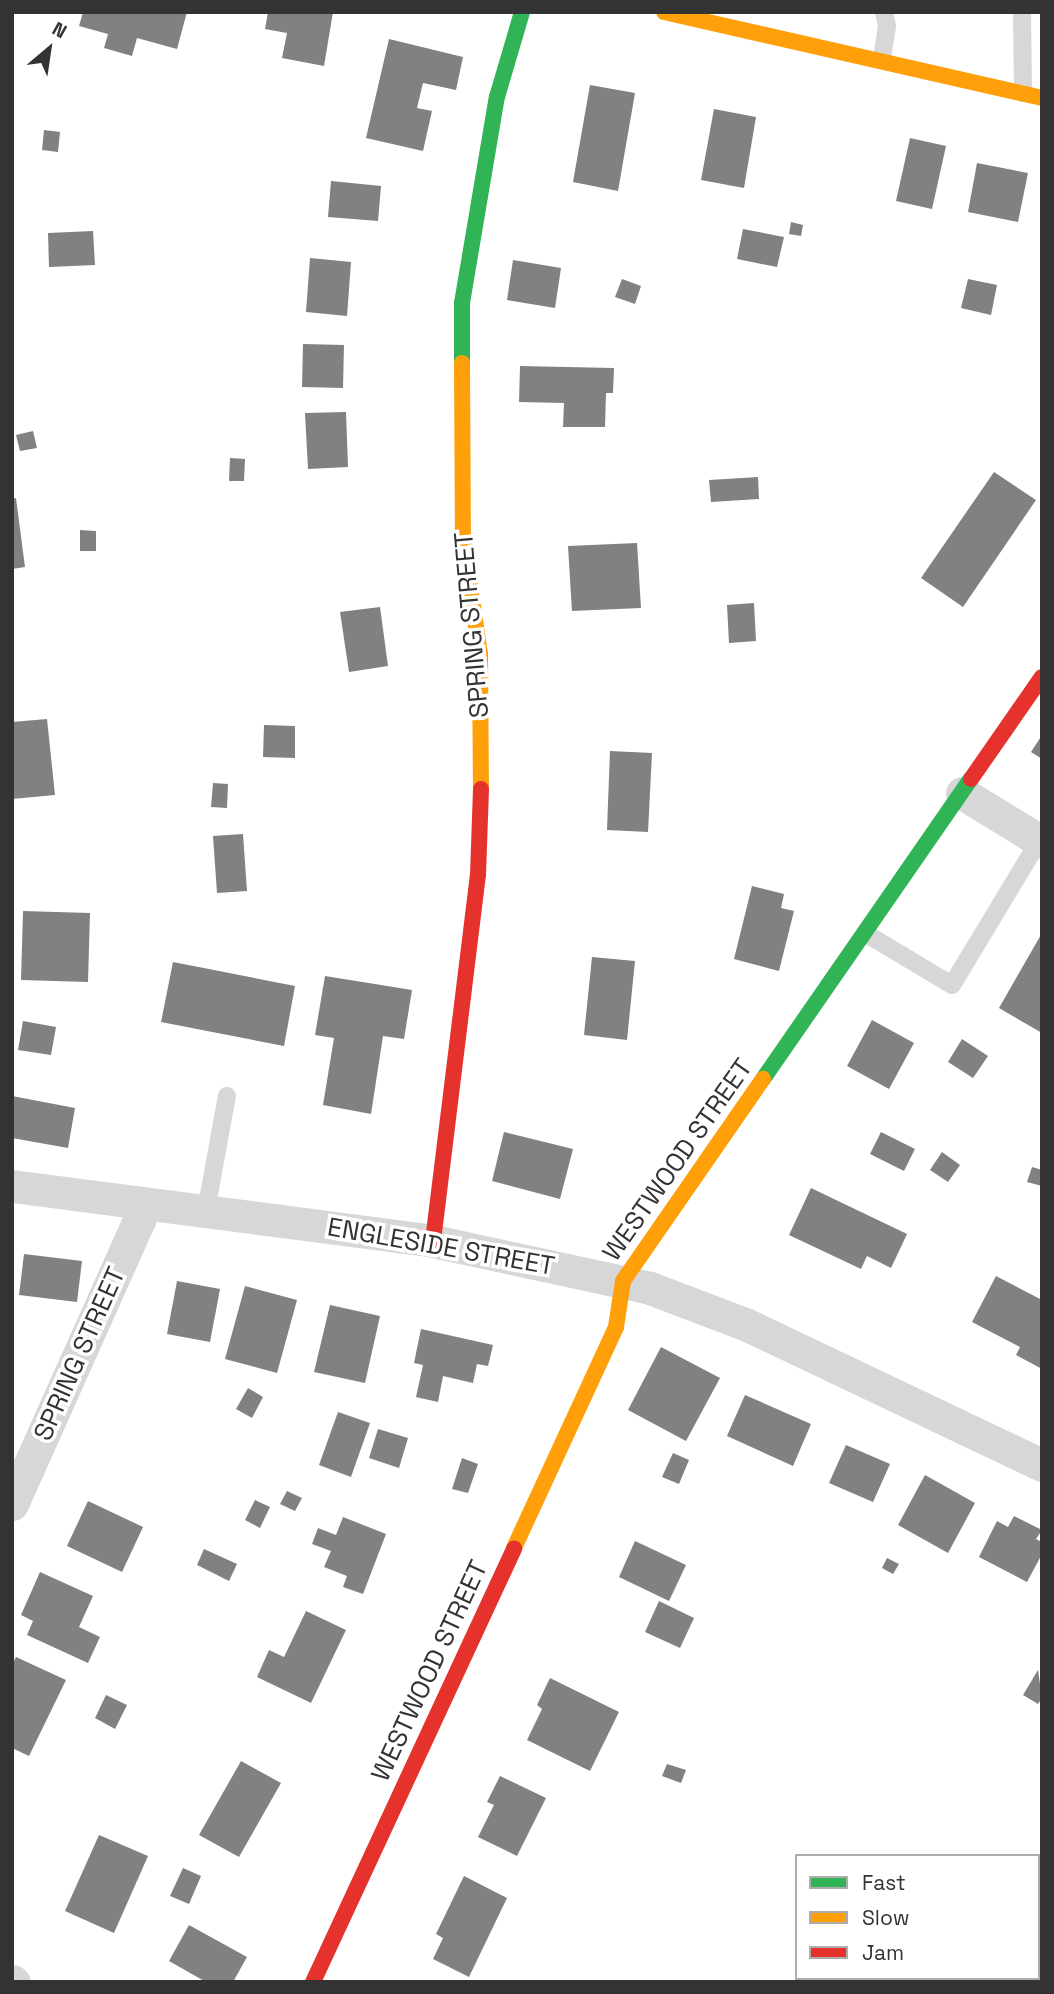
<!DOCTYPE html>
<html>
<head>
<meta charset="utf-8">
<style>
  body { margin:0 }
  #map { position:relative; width:1054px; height:1994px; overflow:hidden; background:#fff; font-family:"Space Grotesk",sans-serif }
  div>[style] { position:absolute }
  .building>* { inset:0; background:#818181 }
  .lane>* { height:18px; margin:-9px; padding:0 9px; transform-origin:9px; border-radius:9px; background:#d7d7d7 }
  .street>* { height:33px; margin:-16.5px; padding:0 16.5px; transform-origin:16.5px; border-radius:16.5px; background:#d7d7d7 }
  .fast>* { height:16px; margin:-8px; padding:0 8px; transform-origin:8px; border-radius:8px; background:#30b455 }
  .slow>* { height:16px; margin:-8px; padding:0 8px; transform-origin:8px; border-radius:8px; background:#ff9f0a }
  .jam>* { height:16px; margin:-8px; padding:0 8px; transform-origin:8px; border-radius:8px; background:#e5322d }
  span { translate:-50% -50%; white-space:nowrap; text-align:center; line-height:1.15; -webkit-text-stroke:7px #fff; paint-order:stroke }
  .street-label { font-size:26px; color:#333 }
  .frame { position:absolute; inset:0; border:14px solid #333; pointer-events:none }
  .legend { position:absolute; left:795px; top:1854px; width:245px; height:126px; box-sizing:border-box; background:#fff; border:2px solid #adadad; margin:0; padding:9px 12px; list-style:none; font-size:21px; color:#333 }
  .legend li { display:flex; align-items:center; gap:14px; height:35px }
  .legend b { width:35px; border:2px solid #adadad }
  .north { position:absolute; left:14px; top:14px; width:70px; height:70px; -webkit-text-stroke:5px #fff; paint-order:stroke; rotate:29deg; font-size:19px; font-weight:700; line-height:28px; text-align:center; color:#333 }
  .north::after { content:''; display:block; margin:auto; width:24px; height:32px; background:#333; clip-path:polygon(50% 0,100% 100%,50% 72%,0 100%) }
</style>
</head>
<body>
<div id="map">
  <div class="building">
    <i style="clip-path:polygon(83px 12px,187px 12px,177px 49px,137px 38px,132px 56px,104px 48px,108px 34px,79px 26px)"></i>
    <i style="clip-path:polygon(268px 12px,333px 12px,324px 66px,282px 58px,287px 33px,265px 29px)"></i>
    <i style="clip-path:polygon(389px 39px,463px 57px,456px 90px,423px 83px,417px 108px,432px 111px,423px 151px,366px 138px)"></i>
    <i style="clip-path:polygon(590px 85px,635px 93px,618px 191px,573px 182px)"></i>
    <i style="clip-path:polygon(714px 109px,756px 117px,744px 188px,701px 180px)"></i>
    <i style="clip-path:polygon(44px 130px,60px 132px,58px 152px,42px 150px)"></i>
    <i style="clip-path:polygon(910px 138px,946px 146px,932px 209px,896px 201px)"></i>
    <i style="clip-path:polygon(977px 163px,1028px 173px,1018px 222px,968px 212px)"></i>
    <i style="clip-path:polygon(331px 181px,381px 186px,378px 221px,328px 217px)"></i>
    <i style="clip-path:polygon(791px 222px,803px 225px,801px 236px,789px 234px)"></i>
    <i style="clip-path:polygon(743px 229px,784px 237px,777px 267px,737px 259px)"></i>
    <i style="clip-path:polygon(93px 231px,95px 265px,49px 267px,48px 233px)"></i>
    <i style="clip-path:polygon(310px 258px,351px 262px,347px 316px,306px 312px)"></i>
    <i style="clip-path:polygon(513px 260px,561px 268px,555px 308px,507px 300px)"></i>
    <i style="clip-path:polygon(622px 279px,641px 286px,635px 304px,615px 297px)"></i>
    <i style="clip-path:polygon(968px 279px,997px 285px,991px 315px,961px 308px)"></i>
    <i style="clip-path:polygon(303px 344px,344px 345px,343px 388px,302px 387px)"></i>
    <i style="clip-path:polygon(520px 366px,614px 368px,613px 393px,606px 393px,605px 427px,563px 427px,564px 403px,519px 402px)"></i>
    <i style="clip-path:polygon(346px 412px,348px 467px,308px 469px,305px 413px)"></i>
    <i style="clip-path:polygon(33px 431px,37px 448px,20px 451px,16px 435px)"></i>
    <i style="clip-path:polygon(230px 458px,245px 459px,244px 481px,229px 481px)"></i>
    <i style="clip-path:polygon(994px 472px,1036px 500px,963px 607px,921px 578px)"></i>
    <i style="clip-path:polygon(758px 477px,759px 499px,711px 502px,709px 480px)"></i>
    <i style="clip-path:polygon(16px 498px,25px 567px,12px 569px,12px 499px)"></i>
    <i style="clip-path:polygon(80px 530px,96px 531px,96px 551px,80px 551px)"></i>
    <i style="clip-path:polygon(637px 543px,641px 608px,572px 611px,568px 546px)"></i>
    <i style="clip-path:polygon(754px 603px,756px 641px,729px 643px,727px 605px)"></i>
    <i style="clip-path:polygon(380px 607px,388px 666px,349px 672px,340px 612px)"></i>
    <i style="clip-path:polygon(47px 719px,55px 795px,12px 799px,12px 722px)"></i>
    <i style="clip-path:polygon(264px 725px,295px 726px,295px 758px,263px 757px)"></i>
    <i style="clip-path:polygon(1042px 735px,1042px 759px,1031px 752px)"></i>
    <i style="clip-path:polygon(610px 751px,652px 753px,648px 832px,607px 830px)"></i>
    <i style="clip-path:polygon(213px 783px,228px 784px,227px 808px,211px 807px)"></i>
    <i style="clip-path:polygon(243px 834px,247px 891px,217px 893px,213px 836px)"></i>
    <i style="clip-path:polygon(752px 886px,784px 894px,781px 908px,794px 911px,779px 971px,734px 959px)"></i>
    <i style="clip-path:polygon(23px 911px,90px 913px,88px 982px,21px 980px)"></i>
    <i style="clip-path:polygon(1042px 933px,1042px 1033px,999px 1008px)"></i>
    <i style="clip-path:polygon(592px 957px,635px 961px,627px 1040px,584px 1035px)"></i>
    <i style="clip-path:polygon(173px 962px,295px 986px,284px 1046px,161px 1022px)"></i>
    <i style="clip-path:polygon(325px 976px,412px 990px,404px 1039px,383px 1036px,371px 1114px,323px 1105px,334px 1038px,315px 1035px)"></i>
    <i style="clip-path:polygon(872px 1020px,914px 1043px,889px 1089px,847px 1066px)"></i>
    <i style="clip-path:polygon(23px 1021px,56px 1027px,51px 1055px,18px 1050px)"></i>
    <i style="clip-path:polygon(962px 1039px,988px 1056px,973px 1078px,948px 1062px)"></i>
    <i style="clip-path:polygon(12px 1096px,75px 1108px,68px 1148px,12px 1138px)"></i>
    <i style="clip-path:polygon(504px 1132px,573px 1149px,560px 1199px,492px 1181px)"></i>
    <i style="clip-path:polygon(881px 1132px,915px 1149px,904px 1171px,870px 1154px)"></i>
    <i style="clip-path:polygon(942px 1152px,960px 1165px,948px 1182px,930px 1170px)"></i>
    <i style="clip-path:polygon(1032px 1167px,1042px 1170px,1042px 1186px,1027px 1182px)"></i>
    <i style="clip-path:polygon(811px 1188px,907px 1234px,891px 1268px,867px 1256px,861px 1269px,789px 1235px)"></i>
    <i style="clip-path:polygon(24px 1254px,82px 1261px,77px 1302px,19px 1295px)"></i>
    <i style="clip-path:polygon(996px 1276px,1042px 1300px,1042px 1369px,1016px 1355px,1020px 1347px,972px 1322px)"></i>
    <i style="clip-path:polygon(177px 1281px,220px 1289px,210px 1342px,167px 1334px)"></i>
    <i style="clip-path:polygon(245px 1286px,297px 1300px,277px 1373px,225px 1359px)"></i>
    <i style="clip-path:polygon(330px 1305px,380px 1316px,365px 1383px,314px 1372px)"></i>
    <i style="clip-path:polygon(421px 1329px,493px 1345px,488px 1366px,477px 1364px,473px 1383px,443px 1376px,438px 1402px,416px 1397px,423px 1365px,414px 1363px)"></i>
    <i style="clip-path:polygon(661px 1347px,720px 1378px,686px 1441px,628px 1410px)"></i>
    <i style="clip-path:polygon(248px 1388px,263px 1397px,252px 1418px,236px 1409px)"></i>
    <i style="clip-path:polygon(745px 1395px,811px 1424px,793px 1466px,727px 1436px)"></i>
    <i style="clip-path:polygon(338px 1412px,370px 1423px,351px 1477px,319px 1465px)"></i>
    <i style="clip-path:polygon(378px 1429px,408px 1438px,399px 1468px,369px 1458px)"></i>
    <i style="clip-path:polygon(846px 1445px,890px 1464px,873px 1502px,829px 1483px)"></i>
    <i style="clip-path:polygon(673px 1453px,689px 1460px,679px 1484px,662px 1477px)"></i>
    <i style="clip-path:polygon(462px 1458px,478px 1464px,468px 1493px,452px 1489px)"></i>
    <i style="clip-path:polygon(925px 1475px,975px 1503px,948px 1553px,898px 1525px)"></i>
    <i style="clip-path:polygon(287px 1491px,302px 1498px,295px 1511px,280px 1504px)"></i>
    <i style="clip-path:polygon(255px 1500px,270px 1507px,260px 1528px,245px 1520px)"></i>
    <i style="clip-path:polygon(88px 1501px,143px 1527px,122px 1572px,67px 1546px)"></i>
    <i style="clip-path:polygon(1014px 1516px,1042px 1530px,1036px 1539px,1042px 1542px,1042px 1554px,1027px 1582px,979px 1557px,997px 1521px,1008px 1527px)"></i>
    <i style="clip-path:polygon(343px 1517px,386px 1534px,363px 1594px,343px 1587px,347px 1576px,324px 1567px,331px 1551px,312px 1544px,318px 1528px,336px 1535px)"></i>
    <i style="clip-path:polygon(635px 1541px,686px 1565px,669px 1601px,619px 1577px)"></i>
    <i style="clip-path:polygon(204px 1549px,237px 1564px,229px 1581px,197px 1565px)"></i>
    <i style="clip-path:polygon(887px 1558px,899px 1564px,893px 1574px,882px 1568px)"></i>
    <i style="clip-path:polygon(40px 1572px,93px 1596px,79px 1627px,100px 1637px,88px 1663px,27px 1635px,33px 1621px,21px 1615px)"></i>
    <i style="clip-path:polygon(659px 1601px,694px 1618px,680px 1648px,645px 1632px)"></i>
    <i style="clip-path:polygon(306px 1611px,346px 1630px,311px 1703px,257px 1677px,269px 1650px,284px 1657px)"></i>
    <i style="clip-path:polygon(16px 1657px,66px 1680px,29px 1756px,12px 1748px,12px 1665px)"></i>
    <i style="clip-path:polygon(1038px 1670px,1042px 1698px,1038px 1704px,1023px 1695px)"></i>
    <i style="clip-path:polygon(550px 1678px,619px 1712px,590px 1771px,527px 1740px,542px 1709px,537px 1705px)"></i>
    <i style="clip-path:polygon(106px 1695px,127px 1705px,115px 1729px,95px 1718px)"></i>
    <i style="clip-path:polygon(241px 1761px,281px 1783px,239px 1857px,199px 1835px)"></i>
    <i style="clip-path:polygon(667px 1764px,686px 1770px,681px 1783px,662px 1776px)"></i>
    <i style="clip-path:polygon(500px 1776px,546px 1798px,517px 1856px,478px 1837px,494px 1805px,487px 1802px)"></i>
    <i style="clip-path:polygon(99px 1835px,148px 1856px,114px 1933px,65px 1911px)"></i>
    <i style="clip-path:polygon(183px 1868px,201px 1876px,189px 1904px,170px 1896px)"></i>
    <i style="clip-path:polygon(464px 1876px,507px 1898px,469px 1977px,433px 1959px,443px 1938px,436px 1934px)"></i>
    <i style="clip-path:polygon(189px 1925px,247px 1957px,233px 1982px,206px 1982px,169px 1961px)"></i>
  </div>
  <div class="lane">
    <i style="left:1022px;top:12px;width:81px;rotate:89.3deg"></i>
    <i style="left:882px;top:58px;width:32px;rotate:-81deg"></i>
    <i style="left:887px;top:26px;width:14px;rotate:-102deg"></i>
    <i style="left:865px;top:933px;width:101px;rotate:30.9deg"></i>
    <i style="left:952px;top:985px;width:168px;rotate:-58.9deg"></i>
    <i style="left:206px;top:1211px;width:117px;rotate:-79.7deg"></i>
  </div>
  <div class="street">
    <i style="left:962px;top:793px;width:94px;rotate:31.5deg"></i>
    <i style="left:12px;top:1186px;width:425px;rotate:7.4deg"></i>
    <i style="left:433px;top:1241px;width:222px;rotate:12.2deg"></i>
    <i style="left:650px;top:1288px;width:102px;rotate:20.8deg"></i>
    <i style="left:745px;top:1324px;width:329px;rotate:25.4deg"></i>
    <i style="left:12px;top:1504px;width:329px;rotate:-65.9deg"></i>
    <i style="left:12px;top:1981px;width:2px;rotate:27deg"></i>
  </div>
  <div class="fast">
    <i style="left:462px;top:363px;width:60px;rotate:-90deg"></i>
    <i style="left:462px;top:303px;width:209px;rotate:-80.4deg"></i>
    <i style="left:497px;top:97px;width:89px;rotate:-73.6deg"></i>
    <i style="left:763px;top:1079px;width:365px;rotate:-55.3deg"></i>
  </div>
  <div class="slow">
    <i style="left:664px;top:12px;width:388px;rotate:12.8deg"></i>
    <i style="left:462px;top:363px;width:172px;rotate:89.7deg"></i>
    <i style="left:463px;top:535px;width:120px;rotate:81.9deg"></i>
    <i style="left:480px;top:654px;width:135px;rotate:89.6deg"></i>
    <i style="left:514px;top:1548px;width:243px;rotate:-65.2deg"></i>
    <i style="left:616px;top:1327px;width:47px;rotate:-81.3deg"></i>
    <i style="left:623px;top:1281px;width:246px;rotate:-55.3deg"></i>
  </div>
  <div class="jam">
    <i style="left:971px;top:779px;width:124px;rotate:-55.2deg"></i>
    <i style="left:433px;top:1241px;width:369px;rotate:-83deg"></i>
    <i style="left:478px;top:875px;width:86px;rotate:-88deg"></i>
    <i style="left:313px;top:1982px;width:478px;rotate:-65.1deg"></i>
  </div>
  <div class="street-label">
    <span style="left:472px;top:625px;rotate:-95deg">SPRING STREET</span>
    <span style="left:678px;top:1160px;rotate:-55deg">WESTWOOD STREET</span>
    <span style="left:441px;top:1247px;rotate:10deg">ENGLESIDE STREET</span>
    <span style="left:80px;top:1354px;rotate:-66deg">SPRING STREET</span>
    <span style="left:430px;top:1671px;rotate:-65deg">WESTWOOD STREET</span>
  </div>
  <div class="frame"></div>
  <ul class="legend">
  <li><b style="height:9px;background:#30b455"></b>Fast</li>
  <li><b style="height:9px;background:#ff9f0a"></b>Slow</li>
  <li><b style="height:9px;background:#e5322d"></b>Jam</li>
  </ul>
  <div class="north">N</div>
</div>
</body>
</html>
